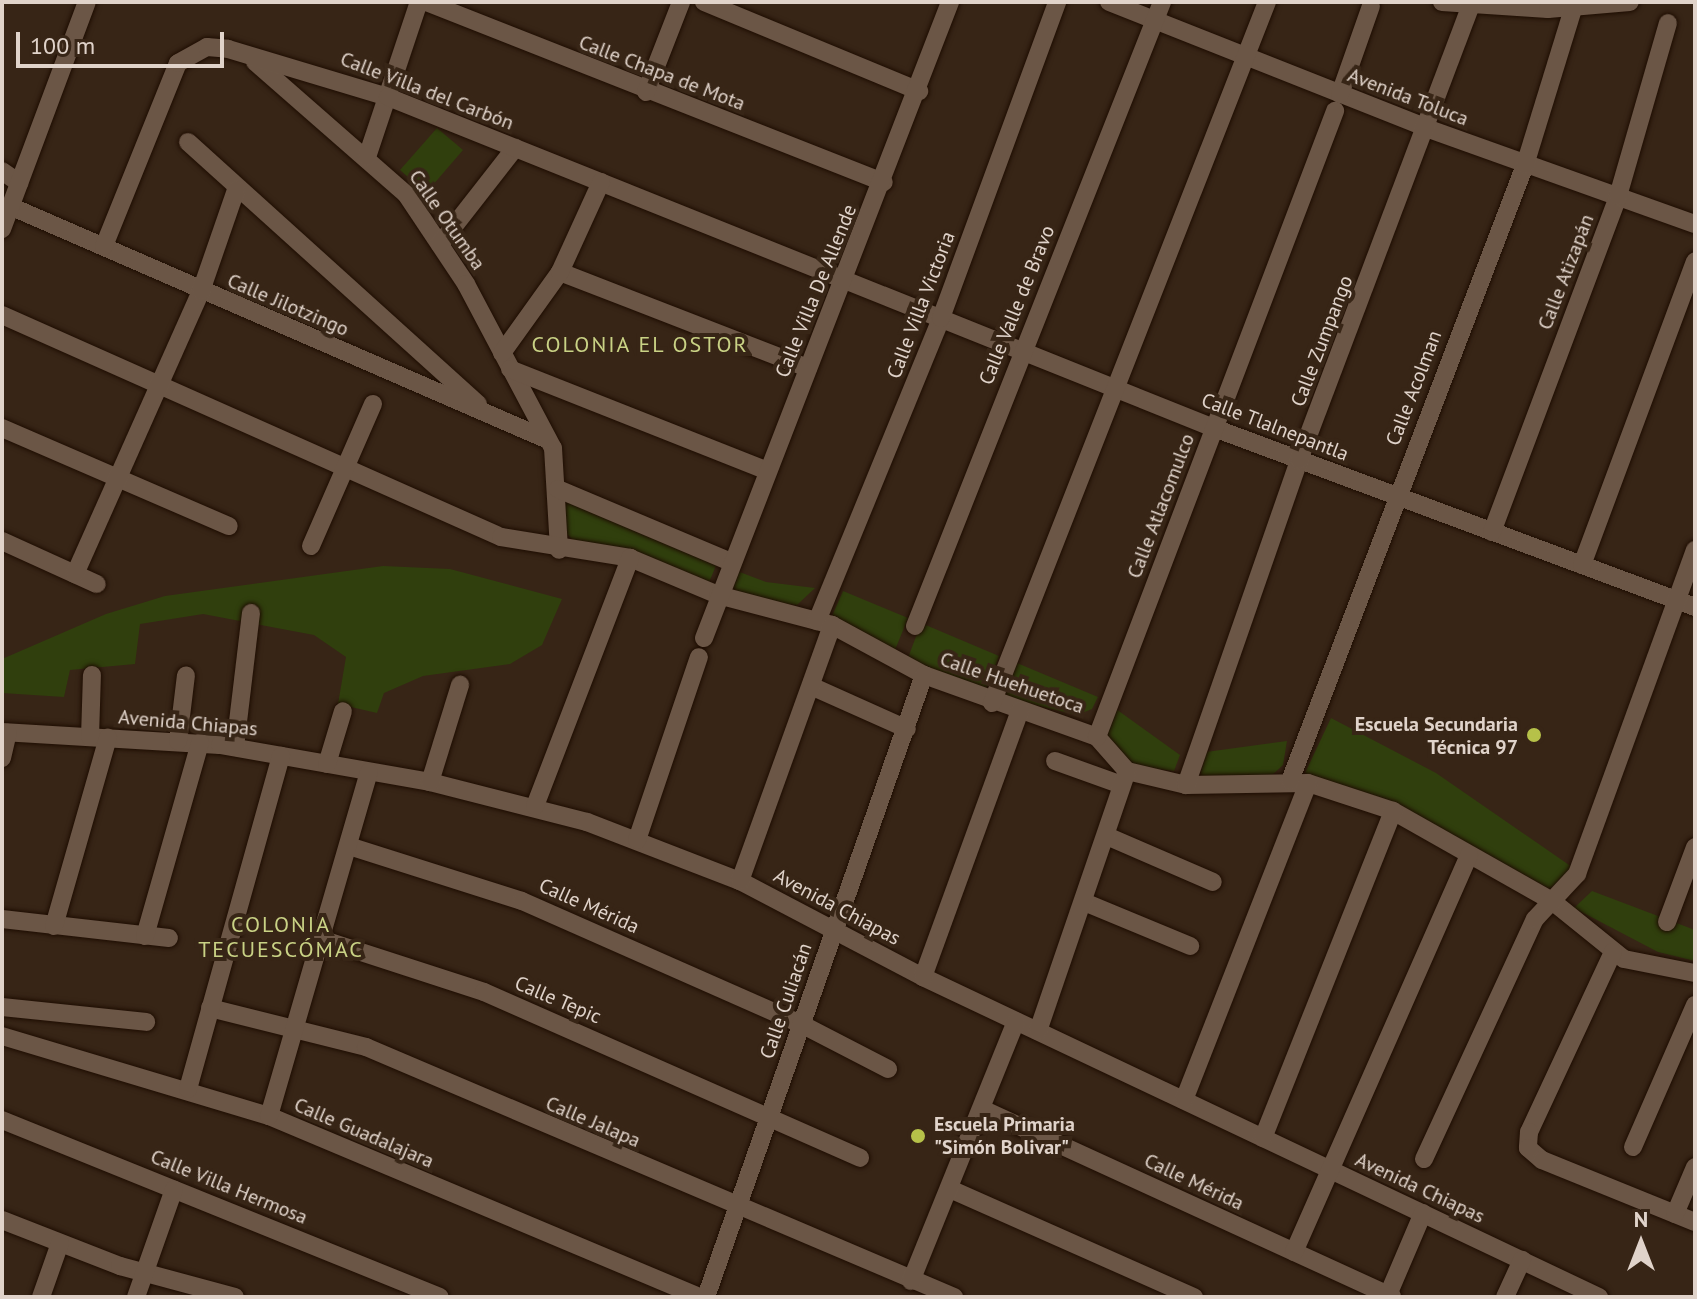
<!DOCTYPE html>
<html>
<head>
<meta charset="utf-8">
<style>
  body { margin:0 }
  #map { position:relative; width:1697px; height:1299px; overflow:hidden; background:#372516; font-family:"PT Sans",sans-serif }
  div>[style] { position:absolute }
  .green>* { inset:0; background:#303f0d }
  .roads { filter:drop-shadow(0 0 2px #1e0d02) drop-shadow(0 0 2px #1e0d02) }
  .minor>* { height:18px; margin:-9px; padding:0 9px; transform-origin:9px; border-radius:9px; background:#6b5646 }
  .dots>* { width:22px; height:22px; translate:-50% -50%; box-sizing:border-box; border:4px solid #372516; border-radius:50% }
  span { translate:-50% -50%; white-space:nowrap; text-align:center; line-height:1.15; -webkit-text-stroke:8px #372516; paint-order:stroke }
  .street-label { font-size:20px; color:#e0d3ca }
  .poi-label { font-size:20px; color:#e0d3ca; font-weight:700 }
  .right { translate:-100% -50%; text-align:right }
  .left { translate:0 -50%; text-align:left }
  .neighbourhood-label { font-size:22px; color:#c9d285; letter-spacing:2px }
  .frame { position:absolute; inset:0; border:4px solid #e0d3ca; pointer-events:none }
  .north { position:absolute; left:1601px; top:1203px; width:80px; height:80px; -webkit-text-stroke:6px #372516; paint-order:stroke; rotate:0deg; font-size:22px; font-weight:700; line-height:32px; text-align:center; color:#e0d3ca }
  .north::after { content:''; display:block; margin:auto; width:28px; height:36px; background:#e0d3ca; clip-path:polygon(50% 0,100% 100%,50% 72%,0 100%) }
  .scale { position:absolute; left:16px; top:32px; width:208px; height:36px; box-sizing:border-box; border:4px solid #e0d3ca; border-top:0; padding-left:10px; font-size:24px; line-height:28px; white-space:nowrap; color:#e0d3ca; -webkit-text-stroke:6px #372516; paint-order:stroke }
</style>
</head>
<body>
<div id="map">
  <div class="green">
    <i style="clip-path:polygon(437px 128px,463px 150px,426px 193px,400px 170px)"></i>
    <i style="clip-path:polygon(564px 498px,717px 563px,708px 585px,577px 544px,564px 531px)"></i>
    <i style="clip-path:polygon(383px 566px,450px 569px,562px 599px,542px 645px,510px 664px,423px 676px,384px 693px,377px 713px,338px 704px,346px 657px,314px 635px,203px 614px,140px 624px,135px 664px,70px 670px,64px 697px,2px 693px,2px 659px,106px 614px,165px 596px)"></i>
    <i style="clip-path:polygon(737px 571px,766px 582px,815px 588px,797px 605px,763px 601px,730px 588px)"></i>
    <i style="clip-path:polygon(843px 591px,908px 618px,895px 650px,832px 616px)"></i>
    <i style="clip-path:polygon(921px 623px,999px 656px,985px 693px,908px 658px)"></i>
    <i style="clip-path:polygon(1017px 663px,1098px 697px,1092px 709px,1077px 715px,1003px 697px)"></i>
    <i style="clip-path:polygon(1116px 709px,1180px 755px,1174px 771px,1127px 765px,1107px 736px)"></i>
    <i style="clip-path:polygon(1331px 718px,1436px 773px,1572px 867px,1550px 889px,1398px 805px,1305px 773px)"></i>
    <i style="clip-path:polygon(1287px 741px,1283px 765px,1270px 777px,1199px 780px,1206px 752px)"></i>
    <i style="clip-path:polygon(1592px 891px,1695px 930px,1695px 961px,1658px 952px,1574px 908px)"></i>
  </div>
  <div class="roads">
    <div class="minor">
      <i style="left:426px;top:2px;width:492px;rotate:21.5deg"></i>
      <i style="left:704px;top:2px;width:233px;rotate:22.5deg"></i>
      <i style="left:1109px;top:2px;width:344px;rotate:21.6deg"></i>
      <i style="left:1429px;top:129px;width:282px;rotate:19.7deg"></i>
      <i style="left:1442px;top:2px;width:106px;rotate:3.8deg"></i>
      <i style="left:1548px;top:9px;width:82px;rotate:-4.9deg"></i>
      <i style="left:255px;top:62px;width:201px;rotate:41.2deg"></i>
      <i style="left:406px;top:194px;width:108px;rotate:56.3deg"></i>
      <i style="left:466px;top:284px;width:186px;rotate:62.1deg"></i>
      <i style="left:553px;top:448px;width:102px;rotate:86.6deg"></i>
      <i style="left:646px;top:92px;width:97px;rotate:-68.7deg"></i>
      <i style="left:1340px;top:94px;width:93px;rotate:-70.6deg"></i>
      <i style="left:188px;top:142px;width:391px;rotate:42.1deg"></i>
      <i style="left:367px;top:157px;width:163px;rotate:-71.5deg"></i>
      <i style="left:2px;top:171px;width:21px;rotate:35deg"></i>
      <i style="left:12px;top:207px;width:584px;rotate:23.49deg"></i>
      <i style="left:2px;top:229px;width:242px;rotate:-69.5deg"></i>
      <i style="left:440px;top:244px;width:122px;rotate:-52deg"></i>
      <i style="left:104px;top:246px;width:197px;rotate:-68deg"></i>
      <i style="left:178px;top:63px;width:33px;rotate:-29deg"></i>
      <i style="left:207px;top:47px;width:21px;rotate:5deg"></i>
      <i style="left:228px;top:49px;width:167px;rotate:16.7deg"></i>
      <i style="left:388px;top:97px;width:890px;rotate:21.84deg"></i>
      <i style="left:1214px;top:428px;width:513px;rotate:20.41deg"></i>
      <i style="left:560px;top:272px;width:266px;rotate:21.2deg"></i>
      <i style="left:2px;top:315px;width:546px;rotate:23.98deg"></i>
      <i style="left:501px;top:537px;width:131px;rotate:9.2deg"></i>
      <i style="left:630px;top:558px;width:95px;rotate:22.8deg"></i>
      <i style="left:718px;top:595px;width:118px;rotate:14.7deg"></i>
      <i style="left:832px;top:625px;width:105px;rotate:28.5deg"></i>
      <i style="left:924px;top:675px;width:184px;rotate:19.7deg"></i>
      <i style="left:1097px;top:737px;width:45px;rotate:48.6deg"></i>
      <i style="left:1127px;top:771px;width:61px;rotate:13.3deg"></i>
      <i style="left:1186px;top:785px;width:122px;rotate:-0.9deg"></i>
      <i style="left:1308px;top:783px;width:89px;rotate:18.2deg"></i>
      <i style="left:1393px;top:811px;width:183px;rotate:29.5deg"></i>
      <i style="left:1552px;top:901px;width:92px;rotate:38.9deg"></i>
      <i style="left:1624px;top:959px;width:72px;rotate:11.2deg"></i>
      <i style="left:502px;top:353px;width:100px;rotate:-54.4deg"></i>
      <i style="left:560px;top:272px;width:99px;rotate:-65.5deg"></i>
      <i style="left:510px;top:369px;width:277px;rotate:21.6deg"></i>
      <i style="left:2px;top:428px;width:247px;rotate:23.4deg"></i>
      <i style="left:558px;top:489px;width:188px;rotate:22.9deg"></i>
      <i style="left:1492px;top:532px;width:359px;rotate:-69.4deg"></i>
      <i style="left:1618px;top:196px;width:180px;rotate:-73.9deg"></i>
      <i style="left:2px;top:541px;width:104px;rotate:24.4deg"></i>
      <i style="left:311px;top:546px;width:155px;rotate:-66.4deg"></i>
      <i style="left:1582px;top:565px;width:324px;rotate:-69.6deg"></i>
      <i style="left:75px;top:574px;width:310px;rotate:-66deg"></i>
      <i style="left:201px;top:291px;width:107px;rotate:-70.9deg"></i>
      <i style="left:817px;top:621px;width:327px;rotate:-67.7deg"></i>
      <i style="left:941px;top:318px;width:337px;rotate:-69.8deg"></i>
      <i style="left:915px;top:626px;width:671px;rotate:-68.4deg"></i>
      <i style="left:704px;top:638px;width:682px;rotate:-68.85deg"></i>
      <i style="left:811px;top:686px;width:105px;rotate:24.1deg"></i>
      <i style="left:992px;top:703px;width:753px;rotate:-68.58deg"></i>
      <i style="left:2px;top:732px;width:218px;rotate:3.4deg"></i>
      <i style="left:220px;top:745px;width:213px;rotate:10deg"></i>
      <i style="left:430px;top:782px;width:162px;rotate:14.3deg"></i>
      <i style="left:587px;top:822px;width:164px;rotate:21.1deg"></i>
      <i style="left:740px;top:881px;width:207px;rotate:27.7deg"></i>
      <i style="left:923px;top:977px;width:748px;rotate:25.33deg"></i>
      <i style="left:90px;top:737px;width:62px;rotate:-88.2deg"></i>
      <i style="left:1097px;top:737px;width:670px;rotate:-69.18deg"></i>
      <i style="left:178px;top:741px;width:66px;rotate:-83.1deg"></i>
      <i style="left:235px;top:747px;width:135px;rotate:-83.2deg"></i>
      <i style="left:2px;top:758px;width:26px;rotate:-77deg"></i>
      <i style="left:1055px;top:761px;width:71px;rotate:19.7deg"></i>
      <i style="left:327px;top:764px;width:55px;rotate:-73.2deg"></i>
      <i style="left:1290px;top:781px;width:659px;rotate:-69.12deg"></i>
      <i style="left:1525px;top:165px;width:163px;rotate:-72.9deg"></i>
      <i style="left:430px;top:782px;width:102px;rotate:-72.8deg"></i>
      <i style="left:1186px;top:785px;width:344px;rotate:-70.8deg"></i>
      <i style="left:1299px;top:460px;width:486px;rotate:-69.3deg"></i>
      <i style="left:535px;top:806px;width:266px;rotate:-69deg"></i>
      <i style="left:1109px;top:837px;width:113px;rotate:23.4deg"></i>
      <i style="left:637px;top:840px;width:193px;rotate:-71.3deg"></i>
      <i style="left:352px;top:847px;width:178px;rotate:17.6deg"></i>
      <i style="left:522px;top:901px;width:305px;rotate:23.8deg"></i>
      <i style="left:801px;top:1024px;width:98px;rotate:27.3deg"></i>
      <i style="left:740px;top:881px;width:272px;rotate:-70.2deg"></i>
      <i style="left:1084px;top:902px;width:115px;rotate:22.5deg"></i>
      <i style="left:2px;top:919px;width:168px;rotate:6.5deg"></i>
      <i style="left:1667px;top:922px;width:80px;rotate:-69.5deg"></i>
      <i style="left:54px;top:926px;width:196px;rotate:-74deg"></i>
      <i style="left:145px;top:936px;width:201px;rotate:-74.1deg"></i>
      <i style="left:324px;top:940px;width:168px;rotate:18deg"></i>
      <i style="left:484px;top:992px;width:411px;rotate:23.8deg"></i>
      <i style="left:1613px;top:952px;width:199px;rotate:115deg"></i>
      <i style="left:1529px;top:1132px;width:16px;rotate:94deg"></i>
      <i style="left:1528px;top:1148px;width:18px;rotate:41deg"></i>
      <i style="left:1542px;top:1160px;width:165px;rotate:22.1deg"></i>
      <i style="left:923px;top:977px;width:284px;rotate:-70deg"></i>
      <i style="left:2px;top:1007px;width:145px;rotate:5.9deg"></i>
      <i style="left:210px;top:1008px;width:161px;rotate:14deg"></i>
      <i style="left:366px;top:1047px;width:639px;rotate:23.03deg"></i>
      <i style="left:1038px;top:1031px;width:275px;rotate:-71.1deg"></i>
      <i style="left:2px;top:1036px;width:279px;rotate:16.7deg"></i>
      <i style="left:269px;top:1116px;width:467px;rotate:22.8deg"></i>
      <i style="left:188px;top:1089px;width:346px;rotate:-74.4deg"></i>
      <i style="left:1184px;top:1100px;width:340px;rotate:-68.6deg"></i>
      <i style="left:982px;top:1109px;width:451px;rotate:24.6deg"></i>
      <i style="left:269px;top:1116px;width:358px;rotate:-73.8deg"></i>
      <i style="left:2px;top:1120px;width:472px;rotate:22deg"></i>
      <i style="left:1263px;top:1138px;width:352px;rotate:-68.3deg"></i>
      <i style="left:1633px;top:1147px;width:155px;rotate:-66.4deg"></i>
      <i style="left:1424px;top:1159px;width:264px;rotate:-65.2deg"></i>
      <i style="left:1535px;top:919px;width:62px;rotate:-47deg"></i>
      <i style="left:1577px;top:874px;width:345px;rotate:-70deg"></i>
      <i style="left:950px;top:1189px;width:267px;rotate:23.9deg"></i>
      <i style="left:1675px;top:1214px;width:51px;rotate:-66.9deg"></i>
      <i style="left:2px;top:1220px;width:127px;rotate:21.3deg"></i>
      <i style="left:120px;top:1266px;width:119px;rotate:15.1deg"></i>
      <i style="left:1294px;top:1252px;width:434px;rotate:-66.2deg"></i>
      <i style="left:911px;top:1281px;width:280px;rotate:-68deg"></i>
      <i style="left:1388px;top:1295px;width:89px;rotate:-66.9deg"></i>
      <i style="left:41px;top:1297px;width:57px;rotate:-70.6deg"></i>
      <i style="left:136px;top:1297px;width:114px;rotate:-70.6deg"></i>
      <i style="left:706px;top:1297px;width:659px;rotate:-70.69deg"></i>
      <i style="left:1505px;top:1297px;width:41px;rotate:-65.3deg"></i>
    </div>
  </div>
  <div class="dots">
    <i style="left:1534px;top:735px;background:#b6c149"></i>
    <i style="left:918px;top:1136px;background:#b6c149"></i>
  </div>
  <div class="street-label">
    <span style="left:662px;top:73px;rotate:21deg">Calle Chapa de Mota</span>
    <span style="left:427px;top:91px;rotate:21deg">Calle Villa del Carbón</span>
    <span style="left:1408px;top:97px;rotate:21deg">Avenida Toluca</span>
    <span style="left:447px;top:220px;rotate:55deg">Calle Otumba</span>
    <span style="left:1566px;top:272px;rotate:-69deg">Calle Atizapán</span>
    <span style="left:816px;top:291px;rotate:-68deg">Calle Villa De Allende</span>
    <span style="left:288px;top:305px;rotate:23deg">Calle Jilotzingo</span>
    <span style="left:921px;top:305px;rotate:-69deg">Calle Villa Victoria</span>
    <span style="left:1017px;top:305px;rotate:-68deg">Calle Valle de Bravo</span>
    <span style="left:1322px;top:341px;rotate:-69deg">Calle Zumpango</span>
    <span style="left:1414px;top:388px;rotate:-69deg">Calle Acolman</span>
    <span style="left:1275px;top:427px;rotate:21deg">Calle Tlalnepantla</span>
    <span style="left:1161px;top:506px;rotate:-69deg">Calle Atlacomulco</span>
    <span style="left:1012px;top:683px;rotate:19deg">Calle Huehuetoca</span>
    <span style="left:188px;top:723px;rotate:5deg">Avenida Chiapas</span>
    <span style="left:589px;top:906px;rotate:24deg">Calle Mérida</span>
    <span style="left:837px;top:907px;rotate:28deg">Avenida Chiapas</span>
    <span style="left:558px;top:1000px;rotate:23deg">Calle Tepic</span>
    <span style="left:786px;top:1001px;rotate:-71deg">Calle Culiacán</span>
    <span style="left:593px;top:1122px;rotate:23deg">Calle Jalapa</span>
    <span style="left:364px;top:1133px;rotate:23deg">Calle Guadalajara</span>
    <span style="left:1194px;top:1182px;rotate:25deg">Calle Mérida</span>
    <span style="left:229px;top:1187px;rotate:22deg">Calle Villa Hermosa</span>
    <span style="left:1420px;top:1188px;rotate:25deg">Avenida Chiapas</span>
  </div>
  <div class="poi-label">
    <span class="right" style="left:1518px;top:736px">Escuela Secundaria<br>Técnica 97</span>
    <span class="left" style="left:934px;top:1136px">Escuela Primaria<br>"Simón Bolivar"</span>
  </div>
  <div class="neighbourhood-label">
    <span style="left:640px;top:345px">COLONIA EL OSTOR</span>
    <span style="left:281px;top:937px">COLONIA<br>TECUESCÓMAC</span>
  </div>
  <div class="frame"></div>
  <div class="north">N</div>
  <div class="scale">100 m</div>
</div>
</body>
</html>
